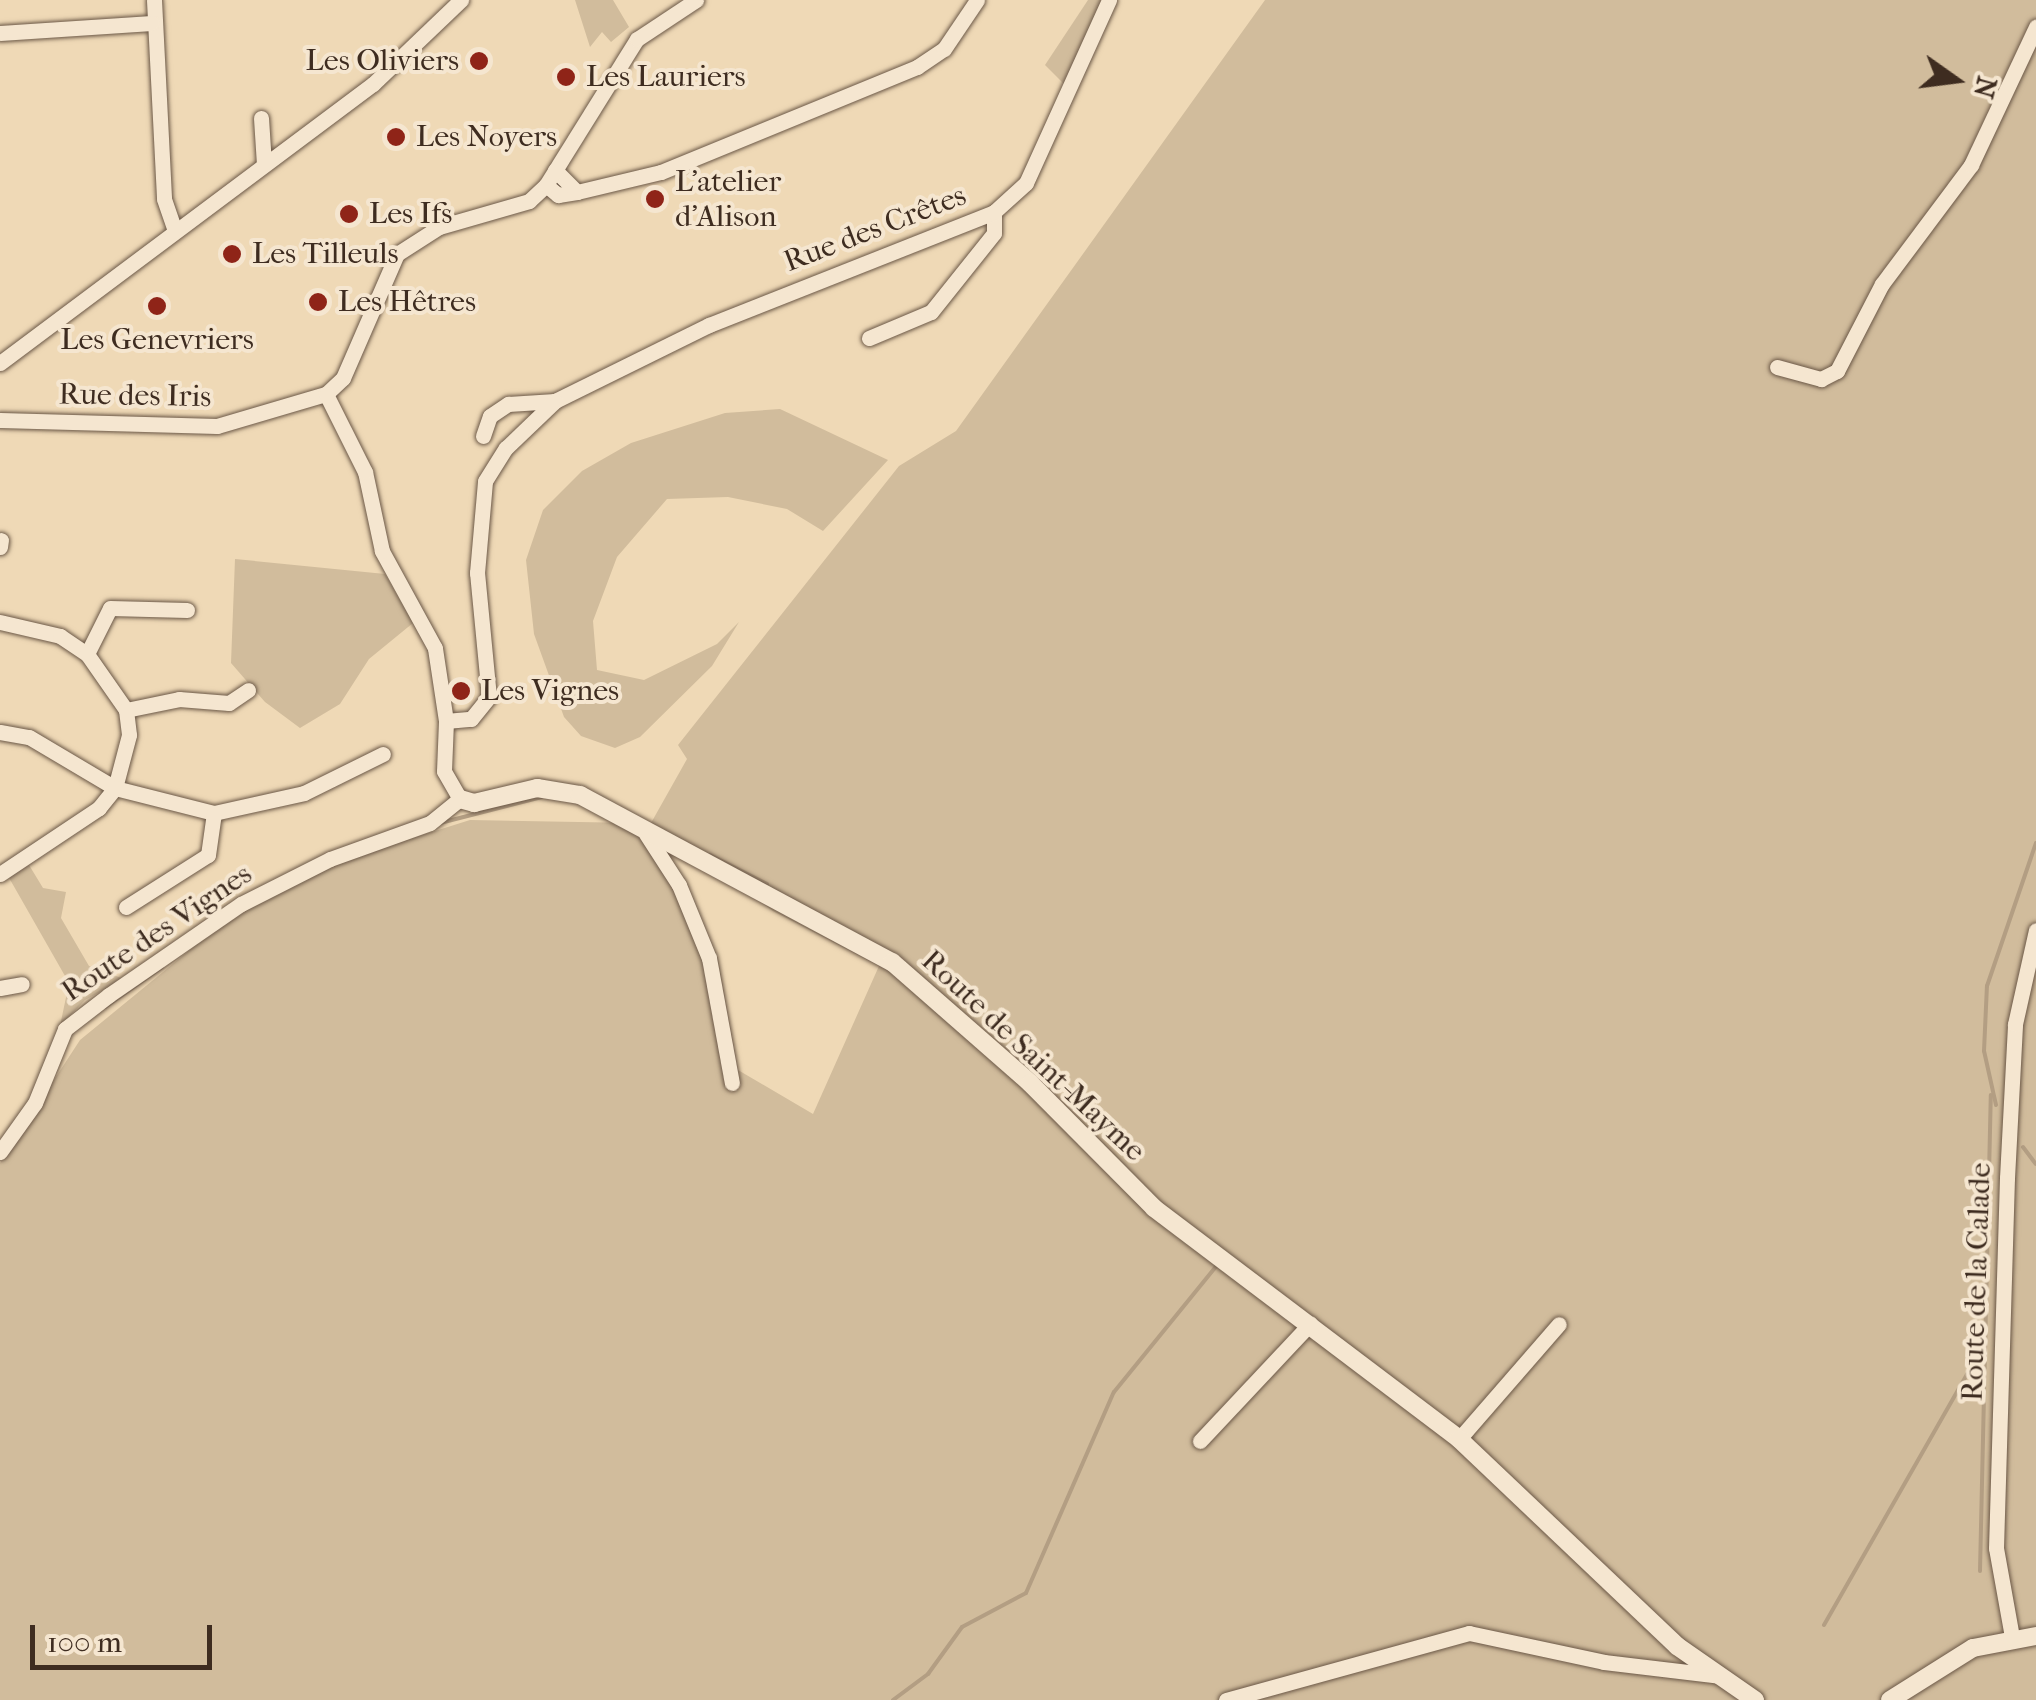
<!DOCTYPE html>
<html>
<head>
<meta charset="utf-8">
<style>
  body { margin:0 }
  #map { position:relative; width:2036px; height:1700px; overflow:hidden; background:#efd9b6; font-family:"IM FELL French Canon",serif }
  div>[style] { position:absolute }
  .green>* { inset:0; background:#d1bc9c }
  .stream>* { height:4px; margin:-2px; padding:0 2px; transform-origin:2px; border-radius:2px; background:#b39e83 }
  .roads { filter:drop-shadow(0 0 2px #6a5746) drop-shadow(0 0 2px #6a5746) }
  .minor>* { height:15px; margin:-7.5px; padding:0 7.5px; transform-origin:7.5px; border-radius:7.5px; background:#f5e6d0 }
  .tertiary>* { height:18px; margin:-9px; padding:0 9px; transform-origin:9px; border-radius:9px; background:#f5e6d0 }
  .dots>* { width:28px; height:28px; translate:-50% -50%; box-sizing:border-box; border:5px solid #f5e6d0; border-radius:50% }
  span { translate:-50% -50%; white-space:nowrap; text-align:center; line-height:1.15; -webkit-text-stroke:8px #f5e6d0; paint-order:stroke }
  .poi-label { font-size:30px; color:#3e2c20 }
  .right { translate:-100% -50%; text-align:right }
  .left { translate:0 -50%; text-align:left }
  .street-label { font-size:30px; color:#3e2c20 }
  .north { position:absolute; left:1906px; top:30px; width:100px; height:100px; -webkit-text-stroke:8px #f5e6d0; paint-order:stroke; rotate:104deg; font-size:28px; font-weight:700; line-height:40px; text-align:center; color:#3e2c20 }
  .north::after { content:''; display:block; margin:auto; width:35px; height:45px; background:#3e2c20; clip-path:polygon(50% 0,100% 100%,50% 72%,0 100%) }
  .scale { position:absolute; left:30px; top:1625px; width:182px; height:45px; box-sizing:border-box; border:5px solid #3e2c20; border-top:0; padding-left:12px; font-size:30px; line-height:35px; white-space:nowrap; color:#3e2c20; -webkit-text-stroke:8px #f5e6d0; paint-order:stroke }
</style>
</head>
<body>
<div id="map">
  <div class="green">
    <i style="clip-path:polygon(575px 0,613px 0,629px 27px,611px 42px,602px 32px,590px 47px)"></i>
    <i style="clip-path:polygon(1088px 0,1105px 0,1067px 87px,1045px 65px)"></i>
    <i style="clip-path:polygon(1265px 0,2036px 0,2036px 1700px,0 1700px,0 1163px,80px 1040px,224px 922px,340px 861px,470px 820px,635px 823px,718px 958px,738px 1070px,813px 1114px,879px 966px,773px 911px,651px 823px,687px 759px,678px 745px,899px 466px,956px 431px)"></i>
    <i style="clip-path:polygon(780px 409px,888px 460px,823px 531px,787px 509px,728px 497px,667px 499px,617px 557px,593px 621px,597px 670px,644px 680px,717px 644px,739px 622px,712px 666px,640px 737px,615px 748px,581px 736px,564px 717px,534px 634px,526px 560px,543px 510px,582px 471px,631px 443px,725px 413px)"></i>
    <i style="clip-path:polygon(235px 559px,385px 574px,413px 623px,369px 659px,340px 704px,300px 728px,265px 702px,231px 663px)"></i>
    <i style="clip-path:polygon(29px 865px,43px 888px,66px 892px,61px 918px,89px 966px,124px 979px,85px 1000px,60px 1026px,69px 983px,8px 876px)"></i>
  </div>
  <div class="stream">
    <i style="left:440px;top:823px;width:105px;rotate:-14.3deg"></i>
    <i style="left:710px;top:855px;width:64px;rotate:27deg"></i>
    <i style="left:105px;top:1007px;width:70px;rotate:-35.1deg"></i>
    <i style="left:1996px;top:1105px;width:55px;rotate:-102.5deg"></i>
    <i style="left:1984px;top:1051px;width:65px;rotate:-87.4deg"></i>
    <i style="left:1987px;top:986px;width:151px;rotate:-71.1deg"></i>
    <i style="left:2023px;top:1147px;width:21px;rotate:53deg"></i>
    <i style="left:1980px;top:1571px;width:476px;rotate:-88.7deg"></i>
    <i style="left:1824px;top:1625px;width:325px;rotate:-60.3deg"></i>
    <i style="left:893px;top:1700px;width:44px;rotate:-36.6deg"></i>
    <i style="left:928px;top:1674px;width:58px;rotate:-54.1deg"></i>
    <i style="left:962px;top:1627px;width:72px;rotate:-28deg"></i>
    <i style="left:1026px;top:1593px;width:219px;rotate:-66.4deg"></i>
    <i style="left:1114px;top:1392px;width:166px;rotate:-50.9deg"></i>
  </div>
  <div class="roads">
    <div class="minor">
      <i style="left:154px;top:0;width:199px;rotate:87.1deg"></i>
      <i style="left:164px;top:199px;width:34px;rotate:71deg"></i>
      <i style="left:0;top:33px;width:152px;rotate:-3.8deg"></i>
      <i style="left:261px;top:118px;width:47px;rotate:86.3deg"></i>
      <i style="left:546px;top:185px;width:16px;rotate:40deg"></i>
      <i style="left:558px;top:195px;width:19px;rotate:-9deg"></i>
      <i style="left:577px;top:192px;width:31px;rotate:-135deg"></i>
      <i style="left:577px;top:192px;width:86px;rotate:-13.4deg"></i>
      <i style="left:661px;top:172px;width:277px;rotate:-22.3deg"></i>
      <i style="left:917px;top:67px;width:32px;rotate:-34deg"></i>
      <i style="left:944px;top:49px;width:59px;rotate:-56deg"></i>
      <i style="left:869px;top:338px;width:67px;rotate:-22.8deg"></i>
      <i style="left:931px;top:312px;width:101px;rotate:-51.4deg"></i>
      <i style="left:994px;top:233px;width:21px;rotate:-90deg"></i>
      <i style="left:0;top:363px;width:466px;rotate:-36.8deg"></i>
      <i style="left:373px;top:84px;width:122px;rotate:-43.7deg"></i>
      <i style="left:1777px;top:367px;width:46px;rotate:15.3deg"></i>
      <i style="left:1821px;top:379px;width:18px;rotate:-27deg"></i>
      <i style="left:1837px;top:371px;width:98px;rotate:-62.7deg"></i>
      <i style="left:1882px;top:284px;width:149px;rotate:-53.2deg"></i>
      <i style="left:1971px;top:165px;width:153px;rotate:-64.8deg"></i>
      <i style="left:0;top:420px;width:217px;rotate:1.6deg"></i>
      <i style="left:217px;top:426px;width:114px;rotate:-16.4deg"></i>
      <i style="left:326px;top:394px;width:23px;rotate:-43deg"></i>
      <i style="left:343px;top:378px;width:135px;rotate:-66.5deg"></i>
      <i style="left:397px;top:254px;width:50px;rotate:-32.7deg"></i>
      <i style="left:439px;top:227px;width:94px;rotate:-16.1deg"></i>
      <i style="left:529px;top:201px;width:23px;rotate:-43deg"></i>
      <i style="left:546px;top:185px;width:172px;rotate:-58.1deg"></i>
      <i style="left:637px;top:39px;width:71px;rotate:-33.5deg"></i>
      <i style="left:483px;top:436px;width:21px;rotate:-71deg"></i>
      <i style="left:490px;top:416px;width:22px;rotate:-34deg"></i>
      <i style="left:508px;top:404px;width:47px;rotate:-3.7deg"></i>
      <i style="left:555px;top:401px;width:172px;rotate:-26.3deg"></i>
      <i style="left:709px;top:325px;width:307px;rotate:-21.6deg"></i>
      <i style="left:994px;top:212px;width:43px;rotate:-42.2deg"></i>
      <i style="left:1026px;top:183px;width:201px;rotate:-65.6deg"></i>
      <i style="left:0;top:547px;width:7px;rotate:-82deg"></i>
      <i style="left:0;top:622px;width:62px;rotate:13.1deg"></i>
      <i style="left:60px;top:636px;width:32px;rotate:34deg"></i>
      <i style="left:87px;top:654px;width:68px;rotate:55.1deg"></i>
      <i style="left:126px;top:710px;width:25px;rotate:83deg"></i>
      <i style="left:129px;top:735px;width:55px;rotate:104.8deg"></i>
      <i style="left:115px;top:788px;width:26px;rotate:129deg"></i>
      <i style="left:99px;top:808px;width:119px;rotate:146.3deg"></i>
      <i style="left:87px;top:654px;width:51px;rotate:-63.4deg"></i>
      <i style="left:110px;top:608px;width:77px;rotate:1.5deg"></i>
      <i style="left:126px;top:710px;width:54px;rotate:-11.7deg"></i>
      <i style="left:179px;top:699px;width:50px;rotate:4.6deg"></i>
      <i style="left:229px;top:703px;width:23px;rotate:-34deg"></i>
      <i style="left:446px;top:721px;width:25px;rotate:-5deg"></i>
      <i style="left:471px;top:719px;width:28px;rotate:-51deg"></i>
      <i style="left:489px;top:697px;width:125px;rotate:-95.5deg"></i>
      <i style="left:477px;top:573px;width:92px;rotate:-85deg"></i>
      <i style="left:485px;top:481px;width:39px;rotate:-58deg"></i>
      <i style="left:506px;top:448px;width:68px;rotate:-43.8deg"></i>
      <i style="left:0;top:732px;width:29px;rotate:10deg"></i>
      <i style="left:29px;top:737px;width:100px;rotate:30.7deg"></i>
      <i style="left:115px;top:788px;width:102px;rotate:14.2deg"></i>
      <i style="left:214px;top:813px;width:92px;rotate:-12.5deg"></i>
      <i style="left:304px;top:793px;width:88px;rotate:-26.3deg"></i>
      <i style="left:646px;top:834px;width:61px;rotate:57.1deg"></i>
      <i style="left:679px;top:885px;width:79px;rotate:67.7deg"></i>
      <i style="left:709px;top:958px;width:127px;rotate:79.6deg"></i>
      <i style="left:126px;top:907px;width:97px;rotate:-32.4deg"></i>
      <i style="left:208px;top:855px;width:42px;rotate:-81.9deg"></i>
      <i style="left:0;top:988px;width:22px;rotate:-10deg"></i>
      <i style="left:0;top:1152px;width:60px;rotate:-54.5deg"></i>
      <i style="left:35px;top:1103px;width:80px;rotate:-67.9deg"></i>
      <i style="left:65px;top:1029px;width:56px;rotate:-37.7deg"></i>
      <i style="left:109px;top:995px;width:160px;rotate:-34.6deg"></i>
      <i style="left:241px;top:904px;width:100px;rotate:-26.8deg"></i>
      <i style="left:330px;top:859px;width:106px;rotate:-19.8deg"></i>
      <i style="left:430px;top:823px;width:38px;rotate:-39deg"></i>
      <i style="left:460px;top:799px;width:32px;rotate:-120deg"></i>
      <i style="left:444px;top:771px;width:50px;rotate:-87.7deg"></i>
      <i style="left:446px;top:721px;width:74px;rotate:-98.6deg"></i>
      <i style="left:435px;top:648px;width:111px;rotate:-118.7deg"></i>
      <i style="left:382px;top:551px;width:81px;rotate:-102.1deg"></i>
      <i style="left:365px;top:472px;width:87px;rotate:-116.6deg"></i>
      <i style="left:1459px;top:1439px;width:152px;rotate:-49deg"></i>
      <i style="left:1200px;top:1441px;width:161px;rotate:-46.8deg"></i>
      <i style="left:2012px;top:1637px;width:90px;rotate:-100.2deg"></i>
      <i style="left:1996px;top:1548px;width:370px;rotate:-88.3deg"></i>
      <i style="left:2007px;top:1178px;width:154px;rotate:-87deg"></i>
      <i style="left:2015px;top:1024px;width:96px;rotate:-77.4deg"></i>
      <i style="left:1226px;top:1700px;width:252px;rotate:-15.4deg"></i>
      <i style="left:1469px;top:1633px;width:138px;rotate:12.1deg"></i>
      <i style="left:1604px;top:1662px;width:118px;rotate:6.8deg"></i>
    </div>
    <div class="tertiary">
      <i style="left:460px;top:799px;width:15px;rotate:16deg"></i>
      <i style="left:474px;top:803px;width:65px;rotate:-13.4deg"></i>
      <i style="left:537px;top:788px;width:44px;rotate:9.2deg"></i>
      <i style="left:580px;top:795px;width:354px;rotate:28.2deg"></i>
      <i style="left:892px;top:962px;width:184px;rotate:41.2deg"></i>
      <i style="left:1030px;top:1083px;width:176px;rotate:45.2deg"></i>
      <i style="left:1154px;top:1208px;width:383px;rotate:37.1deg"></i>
      <i style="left:1459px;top:1439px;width:301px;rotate:43.5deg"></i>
      <i style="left:1677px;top:1646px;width:95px;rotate:34.7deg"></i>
      <i style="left:1890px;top:1700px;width:98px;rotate:-32.1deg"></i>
      <i style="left:1973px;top:1648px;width:64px;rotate:-10.8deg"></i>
    </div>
  </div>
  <div class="dots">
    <i style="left:479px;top:61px;background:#8f2418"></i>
    <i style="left:566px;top:77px;background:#8f2418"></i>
    <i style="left:396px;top:137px;background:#8f2418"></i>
    <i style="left:655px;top:199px;background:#8f2418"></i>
    <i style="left:349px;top:214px;background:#8f2418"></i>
    <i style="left:232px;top:254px;background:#8f2418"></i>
    <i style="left:318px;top:302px;background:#8f2418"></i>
    <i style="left:157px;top:306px;background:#8f2418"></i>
    <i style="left:461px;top:691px;background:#8f2418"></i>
  </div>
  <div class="poi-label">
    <span class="right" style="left:459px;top:61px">Les Oliviers</span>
    <span class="left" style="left:586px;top:77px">Les Lauriers</span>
    <span class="left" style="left:416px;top:137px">Les Noyers</span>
    <span class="left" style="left:675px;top:199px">L'atelier<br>d'Alison</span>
    <span class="left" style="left:369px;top:214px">Les Ifs</span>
    <span class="left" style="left:252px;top:254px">Les Tilleuls</span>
    <span class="left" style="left:338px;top:302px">Les Hêtres</span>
    <span style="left:157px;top:340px">Les Genevriers</span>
    <span class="left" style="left:481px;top:691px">Les Vignes</span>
  </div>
  <div class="street-label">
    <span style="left:875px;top:229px;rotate:-21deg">Rue des Crêtes</span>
    <span style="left:135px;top:396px;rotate:1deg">Rue des Iris</span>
    <span style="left:157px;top:933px;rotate:-34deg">Route des Vignes</span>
    <span style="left:1033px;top:1056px;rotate:43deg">Route de Saint-Mayme</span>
    <span style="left:1977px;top:1282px;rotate:-88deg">Route de la Calade</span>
  </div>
  <div class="north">N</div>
  <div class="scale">100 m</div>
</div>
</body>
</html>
